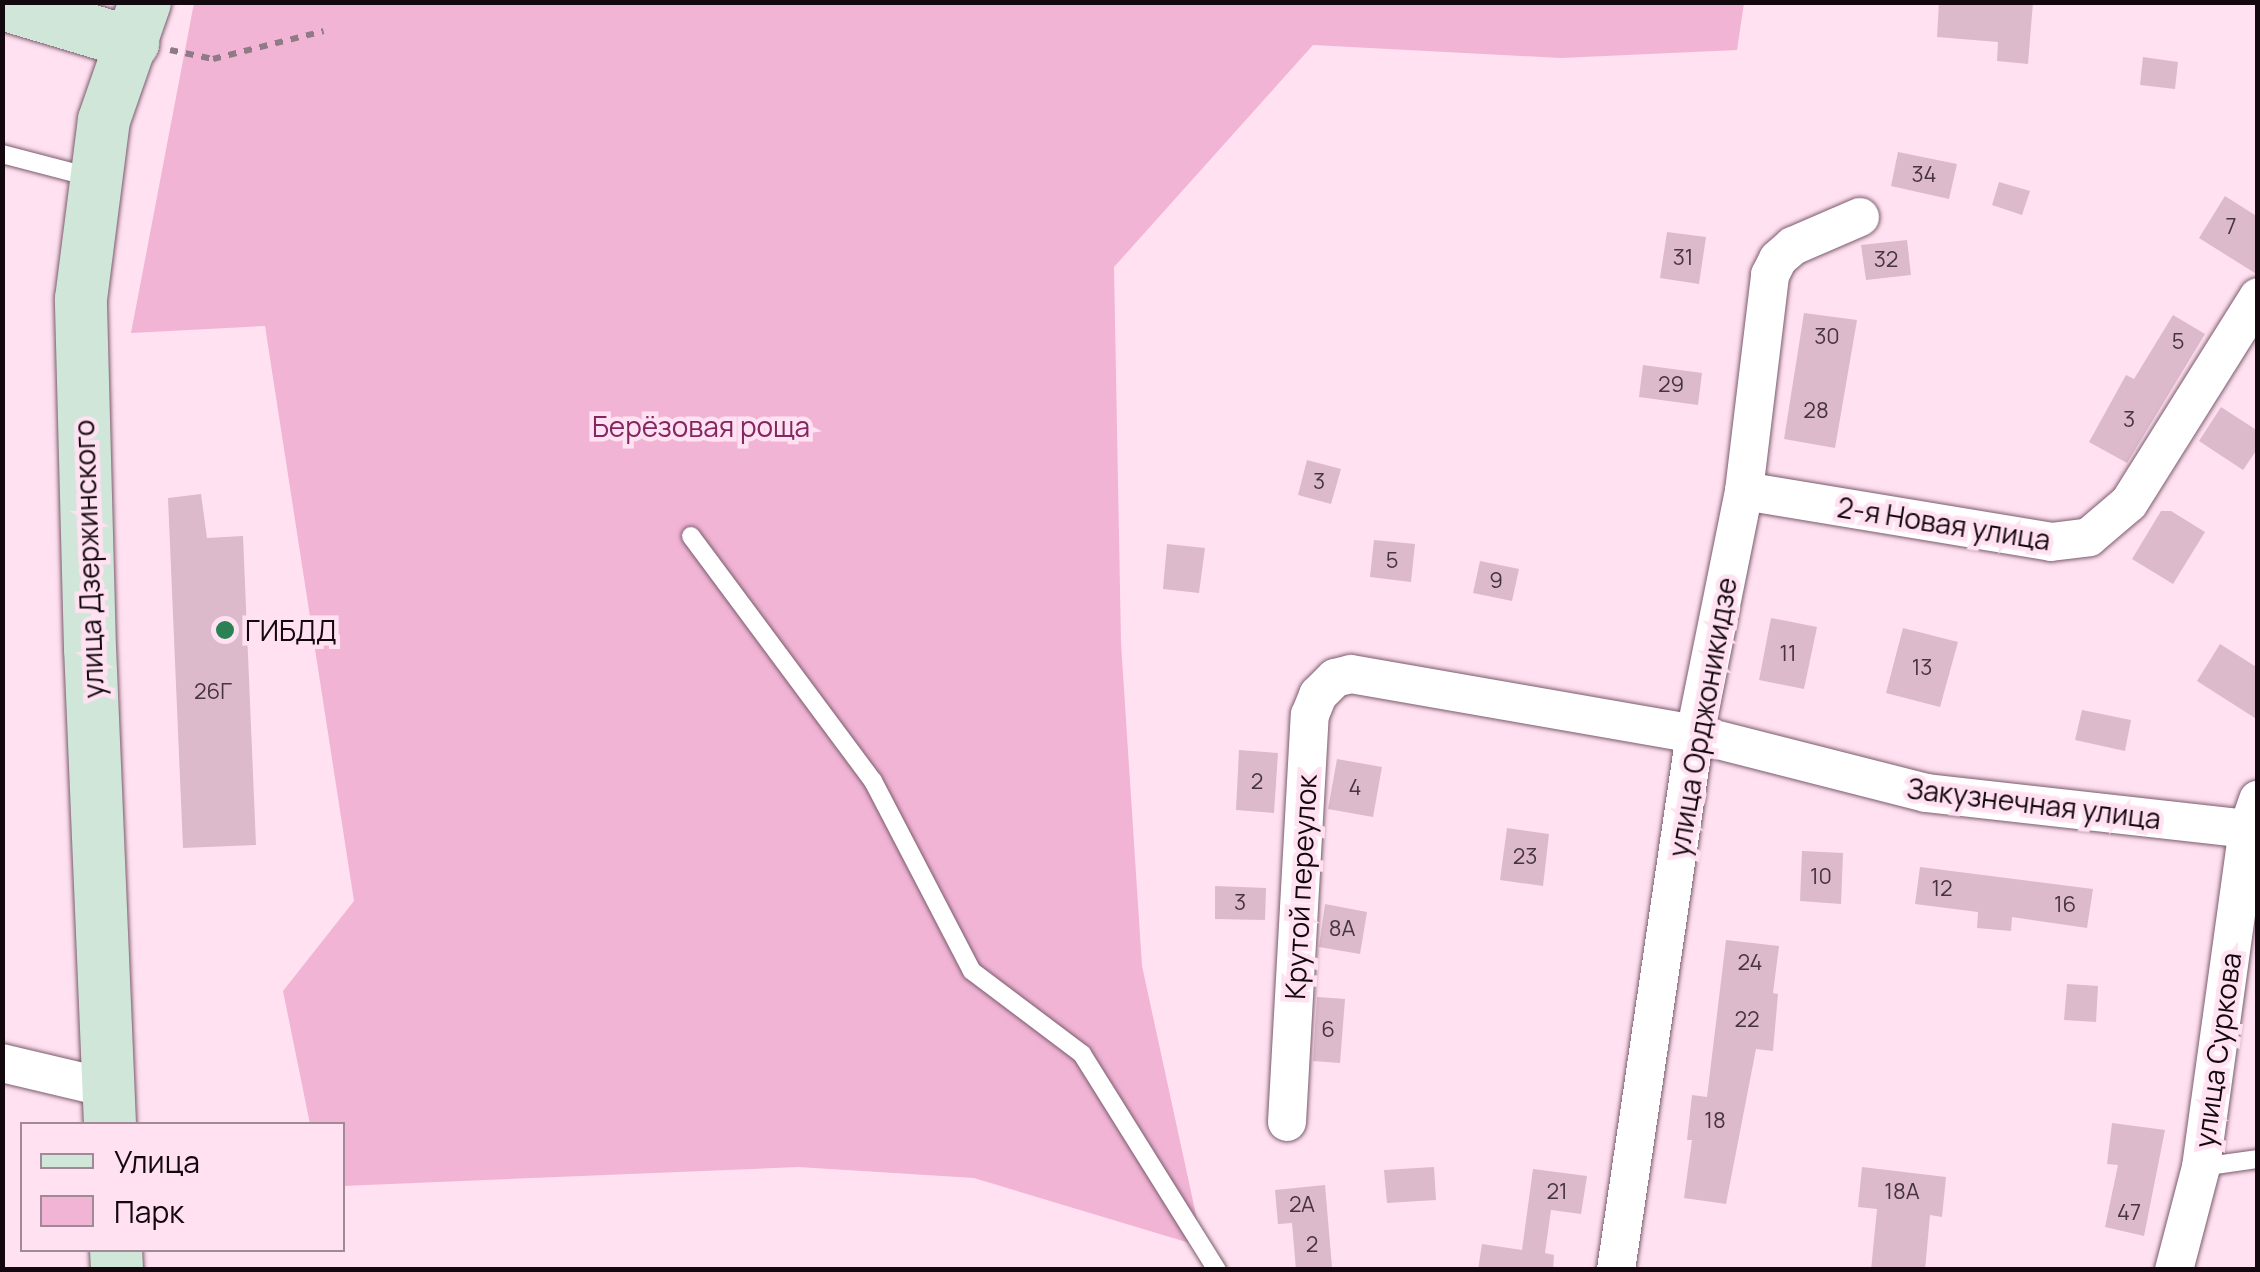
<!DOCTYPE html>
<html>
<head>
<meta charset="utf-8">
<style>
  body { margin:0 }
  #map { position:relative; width:2260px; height:1272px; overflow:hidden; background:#ffe1f1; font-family:Manrope,sans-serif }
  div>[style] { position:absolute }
  .green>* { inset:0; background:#f1b4d5 }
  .building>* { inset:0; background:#ddb9cc }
  .path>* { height:6px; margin-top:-3px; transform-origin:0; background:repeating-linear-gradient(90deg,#8f7a86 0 8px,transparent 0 16px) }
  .roads { filter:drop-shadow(0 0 2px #7b5b6c) drop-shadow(0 0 2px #7b5b6c) }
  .service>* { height:18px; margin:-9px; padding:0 9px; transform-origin:9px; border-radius:9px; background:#fff }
  .minor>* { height:38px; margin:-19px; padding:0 19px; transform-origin:19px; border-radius:19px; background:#fff }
  .secondary>* { height:52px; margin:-26px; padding:0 26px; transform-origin:26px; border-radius:26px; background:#d0e6d9 }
  .dots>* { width:28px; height:28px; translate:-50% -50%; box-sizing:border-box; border:5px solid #ffe1f1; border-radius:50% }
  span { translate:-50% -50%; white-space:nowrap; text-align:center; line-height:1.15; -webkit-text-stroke:9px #ffe1f1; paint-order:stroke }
  .number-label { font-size:22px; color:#46343e }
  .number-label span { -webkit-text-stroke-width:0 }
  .park-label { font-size:28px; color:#832762 }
  .street-label { font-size:28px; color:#14080f }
  .poi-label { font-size:28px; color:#14080f }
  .left { translate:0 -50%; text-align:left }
  .frame { position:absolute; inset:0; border:5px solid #14080f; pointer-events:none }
  .legend { position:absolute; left:20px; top:1122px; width:325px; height:130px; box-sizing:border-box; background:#ffe1f1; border:2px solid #a18a97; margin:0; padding:12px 18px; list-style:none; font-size:30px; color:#14080f }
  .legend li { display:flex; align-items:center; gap:20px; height:50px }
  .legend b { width:50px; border:2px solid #a18a97 }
</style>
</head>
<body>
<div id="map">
  <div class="green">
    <i style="clip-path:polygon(194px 3px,1744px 3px,1737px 50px,1561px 58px,1313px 45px,1114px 267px,1121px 643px,1142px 966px,1203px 1247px,974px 1178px,798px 1167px,343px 1186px,342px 1124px,310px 1124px,283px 991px,354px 901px,265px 326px,131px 333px)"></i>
  </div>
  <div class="building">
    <i style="clip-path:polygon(1939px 2px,2033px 2px,2028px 64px,1997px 61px,1998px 42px,1937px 37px)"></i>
    <i style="clip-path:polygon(2143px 57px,2178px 62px,2175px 89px,2140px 85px)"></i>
    <i style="clip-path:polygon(1898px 152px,1957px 164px,1949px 199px,1891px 186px)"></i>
    <i style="clip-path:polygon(1999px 182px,2030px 191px,2022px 215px,1992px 205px)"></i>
    <i style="clip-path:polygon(2225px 196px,2258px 217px,2258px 275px,2199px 238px)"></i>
    <i style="clip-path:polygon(1667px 232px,1706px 237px,1699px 284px,1660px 278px)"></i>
    <i style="clip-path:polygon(1907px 240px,1911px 275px,1866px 280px,1861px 245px)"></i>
    <i style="clip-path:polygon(1804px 313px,1857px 320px,1835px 448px,1784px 439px)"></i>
    <i style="clip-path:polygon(2173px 315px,2205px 334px,2127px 463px,2089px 442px,2126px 375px,2134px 379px)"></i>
    <i style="clip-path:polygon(1643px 365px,1702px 373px,1698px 405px,1639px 397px)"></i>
    <i style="clip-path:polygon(2221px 407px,2258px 431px,2258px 448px,2243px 470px,2199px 441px)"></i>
    <i style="clip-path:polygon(1307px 460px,1341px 469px,1331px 504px,1298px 495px)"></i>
    <i style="clip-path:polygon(201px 494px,207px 538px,243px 536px,256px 845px,183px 848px,168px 498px)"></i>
    <i style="clip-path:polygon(2161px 511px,2171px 511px,2205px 532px,2173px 584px,2132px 559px)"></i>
    <i style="clip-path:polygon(1374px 540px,1415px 544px,1411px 582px,1370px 577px)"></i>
    <i style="clip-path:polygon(1167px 544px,1205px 548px,1199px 593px,1163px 589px)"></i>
    <i style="clip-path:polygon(1480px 561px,1519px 569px,1512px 601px,1473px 593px)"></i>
    <i style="clip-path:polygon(1771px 618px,1817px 627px,1804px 689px,1759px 680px)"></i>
    <i style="clip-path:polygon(1903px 628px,1958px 642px,1940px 707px,1886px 693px)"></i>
    <i style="clip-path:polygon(2220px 644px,2258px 668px,2258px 720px,2197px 681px)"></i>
    <i style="clip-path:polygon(2082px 710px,2131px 720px,2125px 751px,2075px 740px)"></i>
    <i style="clip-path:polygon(1239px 750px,1278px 753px,1274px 813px,1236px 810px)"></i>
    <i style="clip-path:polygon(1337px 759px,1382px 767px,1373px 817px,1328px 809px)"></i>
    <i style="clip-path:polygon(1507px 828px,1549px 834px,1543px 886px,1500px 880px)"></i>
    <i style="clip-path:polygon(1802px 851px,1843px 853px,1841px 904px,1800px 901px)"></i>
    <i style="clip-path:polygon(1920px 867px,2093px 889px,2087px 928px,2012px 917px,2011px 931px,1977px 928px,1978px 912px,1915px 904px)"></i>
    <i style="clip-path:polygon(1215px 886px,1266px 888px,1265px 920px,1215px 919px)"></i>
    <i style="clip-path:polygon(1325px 904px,1367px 912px,1360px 954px,1319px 947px)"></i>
    <i style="clip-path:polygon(1726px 940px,1779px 946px,1773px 993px,1778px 994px,1773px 1051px,1756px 1049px,1726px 1204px,1684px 1198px,1692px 1140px,1687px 1140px,1692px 1095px,1707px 1097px)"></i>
    <i style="clip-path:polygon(2067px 984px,2098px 986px,2096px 1022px,2064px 1020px)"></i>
    <i style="clip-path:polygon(1317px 997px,1345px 999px,1340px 1063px,1313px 1061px)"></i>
    <i style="clip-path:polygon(2112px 1123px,2165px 1130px,2144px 1236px,2105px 1227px,2118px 1165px,2107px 1164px)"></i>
    <i style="clip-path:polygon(1434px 1167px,1436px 1200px,1387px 1203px,1384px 1170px)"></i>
    <i style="clip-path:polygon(1862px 1167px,1946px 1177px,1942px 1217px,1930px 1215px,1925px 1270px,1871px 1270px,1877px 1209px,1858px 1207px)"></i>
    <i style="clip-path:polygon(1533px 1169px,1587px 1176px,1581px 1214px,1551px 1210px,1545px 1253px,1554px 1255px,1553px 1270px,1478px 1270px,1482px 1244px,1522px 1250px)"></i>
    <i style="clip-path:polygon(1325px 1185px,1332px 1267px,1296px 1270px,1292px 1223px,1278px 1224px,1275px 1190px)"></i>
  </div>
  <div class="path">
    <i style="left:170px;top:50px;width:44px;rotate:11.8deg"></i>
    <i style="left:213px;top:59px;width:114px;rotate:-14.2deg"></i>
  </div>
  <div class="roads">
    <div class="service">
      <i style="left:2px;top:154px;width:95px;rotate:14.6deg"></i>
      <i style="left:691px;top:536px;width:305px;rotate:53.4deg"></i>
      <i style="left:873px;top:781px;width:214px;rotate:62.5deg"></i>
      <i style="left:972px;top:971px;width:138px;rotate:37deg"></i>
      <i style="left:1082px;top:1054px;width:255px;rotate:58deg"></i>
      <i style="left:2201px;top:1167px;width:58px;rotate:-8deg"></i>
    </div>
    <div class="minor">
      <i style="left:1744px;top:491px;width:311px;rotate:9.4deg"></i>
      <i style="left:2051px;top:542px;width:38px;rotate:-7deg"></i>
      <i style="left:2089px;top:537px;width:52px;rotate:-40.4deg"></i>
      <i style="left:2129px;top:503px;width:243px;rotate:-57.9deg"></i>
      <i style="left:2px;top:1063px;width:109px;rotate:13.3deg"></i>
      <i style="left:1287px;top:1122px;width:408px;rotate:-86.8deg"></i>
      <i style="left:1310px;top:715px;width:22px;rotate:-68deg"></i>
      <i style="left:1318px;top:695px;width:24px;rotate:-45deg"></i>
      <i style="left:1335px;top:678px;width:16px;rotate:-14deg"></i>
      <i style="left:1351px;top:674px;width:349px;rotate:9.9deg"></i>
      <i style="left:1695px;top:734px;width:238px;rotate:14.3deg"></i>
      <i style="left:1926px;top:793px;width:324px;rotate:6.4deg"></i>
      <i style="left:1616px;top:1270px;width:542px;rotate:-81.62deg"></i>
      <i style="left:1695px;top:734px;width:248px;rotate:-78.6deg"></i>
      <i style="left:1744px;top:491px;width:218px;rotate:-83.1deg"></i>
      <i style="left:1770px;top:275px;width:18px;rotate:-63deg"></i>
      <i style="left:1778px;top:259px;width:20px;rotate:-41deg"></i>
      <i style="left:1793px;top:246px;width:73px;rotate:-23.4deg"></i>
      <i style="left:2174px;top:1270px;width:106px;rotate:-75.3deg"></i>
      <i style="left:2201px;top:1167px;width:341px;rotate:-82.1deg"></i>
      <i style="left:2248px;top:829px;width:31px;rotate:-71deg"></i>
    </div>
    <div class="secondary">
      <i style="left:2px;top:4px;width:137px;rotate:16.6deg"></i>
      <i style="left:110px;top:1124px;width:475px;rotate:-92.4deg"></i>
      <i style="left:90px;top:649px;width:350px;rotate:-91.5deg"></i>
      <i style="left:81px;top:299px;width:180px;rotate:-82.7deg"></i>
      <i style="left:104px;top:120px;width:125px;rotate:-70.8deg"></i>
      <i style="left:116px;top:1250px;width:20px;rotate:87deg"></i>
    </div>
  </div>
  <div class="dots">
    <i style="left:225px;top:630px;background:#2b8054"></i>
  </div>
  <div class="number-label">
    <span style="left:1924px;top:175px">34</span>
    <span style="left:2231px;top:227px">7</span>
    <span style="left:1683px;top:258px">31</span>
    <span style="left:1886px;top:260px">32</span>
    <span style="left:1827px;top:337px">30</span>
    <span style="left:2178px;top:342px">5</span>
    <span style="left:1671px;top:385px">29</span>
    <span style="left:1816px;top:411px">28</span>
    <span style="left:2129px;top:420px">3</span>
    <span style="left:1319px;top:482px">3</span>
    <span style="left:1392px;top:561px">5</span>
    <span style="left:1496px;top:581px">9</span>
    <span style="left:1788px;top:654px">11</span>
    <span style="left:1922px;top:668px">13</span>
    <span style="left:213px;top:692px">26Г</span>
    <span style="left:1257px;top:782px">2</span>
    <span style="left:1355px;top:788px">4</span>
    <span style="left:1525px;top:857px">23</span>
    <span style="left:1821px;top:877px">10</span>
    <span style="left:1942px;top:889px">12</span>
    <span style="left:1240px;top:903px">3</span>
    <span style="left:2065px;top:905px">16</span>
    <span style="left:1342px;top:929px">8А</span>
    <span style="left:1750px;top:963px">24</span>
    <span style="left:1747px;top:1020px">22</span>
    <span style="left:1328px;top:1030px">6</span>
    <span style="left:1715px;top:1121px">18</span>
    <span style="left:1557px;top:1192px">21</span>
    <span style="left:1902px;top:1192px">18А</span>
    <span style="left:1302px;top:1205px">2А</span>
    <span style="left:2129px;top:1213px">47</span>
    <span style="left:1312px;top:1245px">2</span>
  </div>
  <div class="park-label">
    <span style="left:701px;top:426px">Берёзовая роща</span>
  </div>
  <div class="street-label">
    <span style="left:1944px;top:523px;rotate:9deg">2-я Новая улица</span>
    <span style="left:88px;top:559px;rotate:-92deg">улица Дзержинского</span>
    <span style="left:1702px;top:717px;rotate:-80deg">улица Орджоникидзе</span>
    <span style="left:2034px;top:803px;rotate:7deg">Закузнечная улица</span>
    <span style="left:1300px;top:887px;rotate:-87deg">Крутой переулок</span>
    <span style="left:2217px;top:1050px;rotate:-82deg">улица Суркова</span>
  </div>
  <div class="poi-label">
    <span class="left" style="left:245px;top:630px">ГИБДД</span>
  </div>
  <div class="frame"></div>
  <ul class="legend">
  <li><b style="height:12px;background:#d0e6d9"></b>Улица</li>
  <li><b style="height:28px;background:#f1b4d5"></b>Парк</li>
  </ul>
</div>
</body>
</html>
